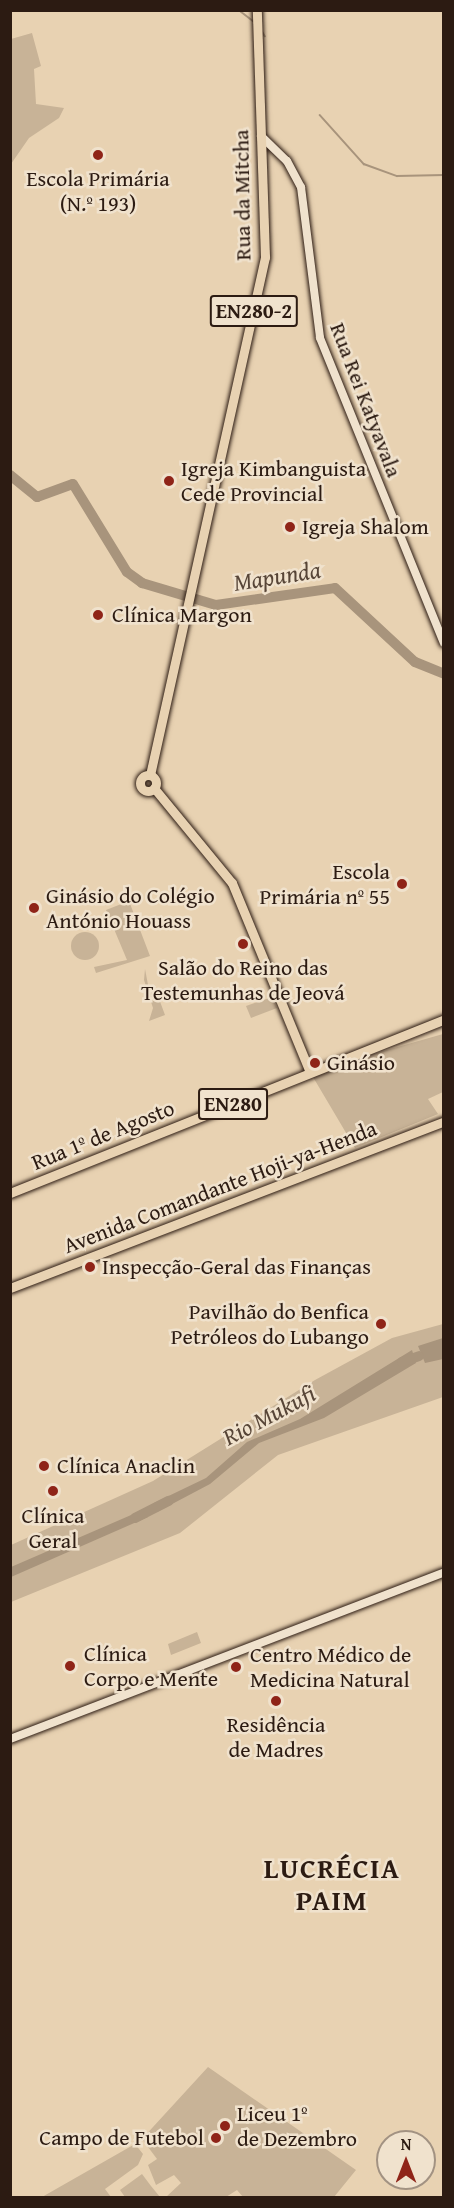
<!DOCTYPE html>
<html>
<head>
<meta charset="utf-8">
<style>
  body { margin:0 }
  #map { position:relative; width:454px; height:2208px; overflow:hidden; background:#e8d2b2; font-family:"Gentium Book Plus",serif }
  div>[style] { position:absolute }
  .green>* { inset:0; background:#c8b397 }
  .round { border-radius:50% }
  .water>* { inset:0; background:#a8947c }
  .stream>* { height:1.5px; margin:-0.75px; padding:0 0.75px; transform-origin:0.75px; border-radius:0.75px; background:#a8947c }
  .river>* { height:10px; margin:-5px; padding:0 5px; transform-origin:5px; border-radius:5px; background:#a8947c }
  .roads { filter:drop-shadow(0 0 2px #2c1b12) drop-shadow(0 0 2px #2c1b12) }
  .secondary>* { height:8px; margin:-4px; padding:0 4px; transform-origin:4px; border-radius:4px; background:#f0e2cd }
  .primary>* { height:9px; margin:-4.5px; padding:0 4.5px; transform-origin:4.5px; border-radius:4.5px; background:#e8d2b2 }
  .primary>.ring { margin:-4.5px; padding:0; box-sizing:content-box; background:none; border:9px solid #e8d2b2; border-radius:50% }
  .dots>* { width:16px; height:16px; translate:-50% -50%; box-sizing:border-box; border:3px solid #f0e2cd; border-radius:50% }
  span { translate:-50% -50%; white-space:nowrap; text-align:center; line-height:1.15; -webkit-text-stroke:5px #f0e2cd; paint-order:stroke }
  .shield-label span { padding:2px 4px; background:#f0e2cd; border:2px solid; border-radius:4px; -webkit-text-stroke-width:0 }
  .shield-label { font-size:21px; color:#2c1b12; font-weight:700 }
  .poi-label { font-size:22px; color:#2c1b12 }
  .left { translate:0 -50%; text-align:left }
  .right { translate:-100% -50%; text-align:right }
  .street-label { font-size:22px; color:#2c1b12 }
  .water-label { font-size:24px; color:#574537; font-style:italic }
  .district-label { font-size:28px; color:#2c1b12; font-weight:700; letter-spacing:1.5px }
  .frame { position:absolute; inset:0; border:12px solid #2c1b12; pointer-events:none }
  .north { position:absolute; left:376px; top:2130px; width:60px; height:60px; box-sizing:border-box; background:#f0e2cd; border:2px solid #a29282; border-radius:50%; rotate:0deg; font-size:16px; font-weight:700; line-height:24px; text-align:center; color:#2c1b12 }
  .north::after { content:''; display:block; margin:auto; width:21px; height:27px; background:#8f2418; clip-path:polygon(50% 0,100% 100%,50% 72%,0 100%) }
</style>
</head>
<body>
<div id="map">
  <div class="green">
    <i style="clip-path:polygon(32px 33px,41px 66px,34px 69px,36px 104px,64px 108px,59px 118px,29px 138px,11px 164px,11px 39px)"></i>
    <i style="clip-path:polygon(129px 901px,150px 956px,96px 973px,94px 967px,127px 960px,106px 910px)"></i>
    <i class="round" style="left:71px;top:932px;width:28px;height:28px"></i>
    <i style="clip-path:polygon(145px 969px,149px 990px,155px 988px,165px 1015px,149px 1021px,153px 1008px,144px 980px)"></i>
    <i style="clip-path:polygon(272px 997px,277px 1008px,251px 1018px,246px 1006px)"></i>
    <i style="clip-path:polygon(443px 1034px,443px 1092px,428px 1099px,438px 1114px,355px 1148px,310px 1072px)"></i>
    <i style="clip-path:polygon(443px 1324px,443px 1397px,278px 1455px,180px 1533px,11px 1602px,11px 1545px,153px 1481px,315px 1380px,392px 1338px)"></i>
    <i style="clip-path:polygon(197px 1632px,201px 1643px,171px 1655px,168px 1644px)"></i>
    <i style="clip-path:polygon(208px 2067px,356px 2170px,334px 2197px,243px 2197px,237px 2190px,226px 2197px,166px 2197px,181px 2183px,174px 2175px,156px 2185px,148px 2165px,157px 2159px,142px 2139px)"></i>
    <i style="clip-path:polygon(135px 2144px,143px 2154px,138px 2165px,105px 2189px,111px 2197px,42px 2197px)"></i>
    <i style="clip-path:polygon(142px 2174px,151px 2186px,160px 2197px,125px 2197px,120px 2190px)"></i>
  </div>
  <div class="water">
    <i style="clip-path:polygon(443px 1338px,443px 1359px,425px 1363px,418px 1346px)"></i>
    <i style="clip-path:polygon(412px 1350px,416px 1363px,324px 1418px,259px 1443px,210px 1484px,157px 1512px,154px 1503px,206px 1478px,247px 1442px,300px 1419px)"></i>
    <i style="clip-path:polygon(145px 1509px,148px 1517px,11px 1577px,11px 1567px)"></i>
  </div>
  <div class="stream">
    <i style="left:239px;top:10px;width:18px;rotate:38deg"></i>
    <i style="left:262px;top:31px;width:6px;rotate:59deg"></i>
    <i style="left:320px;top:115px;width:66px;rotate:48.1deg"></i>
    <i style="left:364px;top:164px;width:35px;rotate:20deg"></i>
    <i style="left:397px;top:176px;width:47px;rotate:-1.2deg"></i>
  </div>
  <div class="river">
    <i style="left:10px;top:475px;width:35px;rotate:39deg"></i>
    <i style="left:37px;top:497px;width:38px;rotate:-20deg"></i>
    <i style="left:73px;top:484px;width:103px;rotate:58.5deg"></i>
    <i style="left:127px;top:572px;width:19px;rotate:36deg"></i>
    <i style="left:142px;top:583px;width:77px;rotate:16.6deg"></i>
    <i style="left:216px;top:605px;width:120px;rotate:-8.1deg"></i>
    <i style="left:335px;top:588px;width:109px;rotate:42.8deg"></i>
    <i style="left:415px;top:662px;width:31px;rotate:22deg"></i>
    <i style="left:402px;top:1362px;width:18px;rotate:-19deg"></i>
    <i style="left:135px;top:1518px;width:38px;rotate:-27deg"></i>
  </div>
  <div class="roads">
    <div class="secondary">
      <i style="left:261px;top:136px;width:36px;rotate:44deg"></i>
      <i style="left:287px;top:161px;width:30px;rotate:62deg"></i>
      <i style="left:301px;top:187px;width:152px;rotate:82.8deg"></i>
      <i style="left:320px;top:338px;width:329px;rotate:67.9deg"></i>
      <i style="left:10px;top:1739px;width:465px;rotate:-21deg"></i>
    </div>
    <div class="primary">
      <i class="ring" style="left:140px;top:775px;width:7px;height:7px"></i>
      <i style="left:150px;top:775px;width:531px;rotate:-77.48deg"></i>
      <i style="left:265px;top:257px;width:247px;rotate:-91.9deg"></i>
      <i style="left:154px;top:788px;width:123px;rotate:50.6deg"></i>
      <i style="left:232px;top:883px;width:204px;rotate:67.6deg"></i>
      <i style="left:10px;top:1193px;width:468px;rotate:-21.8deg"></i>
      <i style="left:10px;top:1288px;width:465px;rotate:-21deg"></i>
    </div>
  </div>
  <div class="dots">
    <i style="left:98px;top:155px;background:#8f2418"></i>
    <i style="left:169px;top:481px;background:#8f2418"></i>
    <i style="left:290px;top:527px;background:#8f2418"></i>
    <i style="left:98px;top:615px;background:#8f2418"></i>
    <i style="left:402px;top:884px;background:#8f2418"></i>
    <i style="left:34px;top:908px;background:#8f2418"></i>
    <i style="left:243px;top:944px;background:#8f2418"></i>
    <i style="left:315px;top:1063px;background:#8f2418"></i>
    <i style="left:90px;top:1267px;background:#8f2418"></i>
    <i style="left:381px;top:1324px;background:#8f2418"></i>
    <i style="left:44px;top:1466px;background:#8f2418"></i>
    <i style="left:53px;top:1491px;background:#8f2418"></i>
    <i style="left:70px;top:1666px;background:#8f2418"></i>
    <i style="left:236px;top:1667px;background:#8f2418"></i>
    <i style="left:276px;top:1701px;background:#8f2418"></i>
    <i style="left:225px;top:2126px;background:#8f2418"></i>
    <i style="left:216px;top:2138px;background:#8f2418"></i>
  </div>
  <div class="shield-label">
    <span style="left:254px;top:311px">EN280-2</span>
    <span style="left:233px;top:1104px">EN280</span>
  </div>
  <div class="poi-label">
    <span style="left:98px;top:191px">Escola Primária<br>(N.º 193)</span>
    <span class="left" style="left:181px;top:481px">Igreja Kimbanguista<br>Cede Provincial</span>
    <span class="left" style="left:302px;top:527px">Igreja Shalom</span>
    <span class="left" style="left:112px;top:615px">Clínica Margon</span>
    <span class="right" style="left:390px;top:884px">Escola<br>Primária nº 55</span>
    <span class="left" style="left:46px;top:908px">Ginásio do Colégio<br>António Houass</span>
    <span style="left:243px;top:980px">Salão do Reino das<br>Testemunhas de Jeová</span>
    <span class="left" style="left:327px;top:1063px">Ginásio</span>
    <span class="left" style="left:102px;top:1267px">Inspecção-Geral das Finanças</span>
    <span class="right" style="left:369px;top:1324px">Pavilhão do Benfica<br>Petróleos do Lubango</span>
    <span class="left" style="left:57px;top:1466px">Clínica Anaclin</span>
    <span style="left:53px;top:1528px">Clínica<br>Geral</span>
    <span class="left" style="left:84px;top:1666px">Clínica<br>Corpo e Mente</span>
    <span class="left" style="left:250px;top:1667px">Centro Médico de<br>Medicina Natural</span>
    <span style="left:276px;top:1737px">Residência<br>de Madres</span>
    <span class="left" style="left:237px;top:2126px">Liceu 1º<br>de Dezembro</span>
    <span class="right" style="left:204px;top:2138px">Campo de Futebol</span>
  </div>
  <div class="street-label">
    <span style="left:242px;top:195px;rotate:-91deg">Rua da Mitcha</span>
    <span style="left:366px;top:400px;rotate:69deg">Rua Rei Katyavala</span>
    <span style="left:103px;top:1135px;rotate:-22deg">Rua 1º de Agosto</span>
    <span style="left:220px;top:1187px;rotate:-21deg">Avenida Comandante Hoji-ya-Henda</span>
  </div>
  <div class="water-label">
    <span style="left:277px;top:576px;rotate:-9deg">Mapunda</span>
    <span style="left:269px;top:1415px;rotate:-28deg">Rio Mukufi</span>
  </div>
  <div class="district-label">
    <span style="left:332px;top:1884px">LUCRÉCIA<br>PAIM</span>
  </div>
  <div class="frame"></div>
  <div class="north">N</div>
</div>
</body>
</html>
